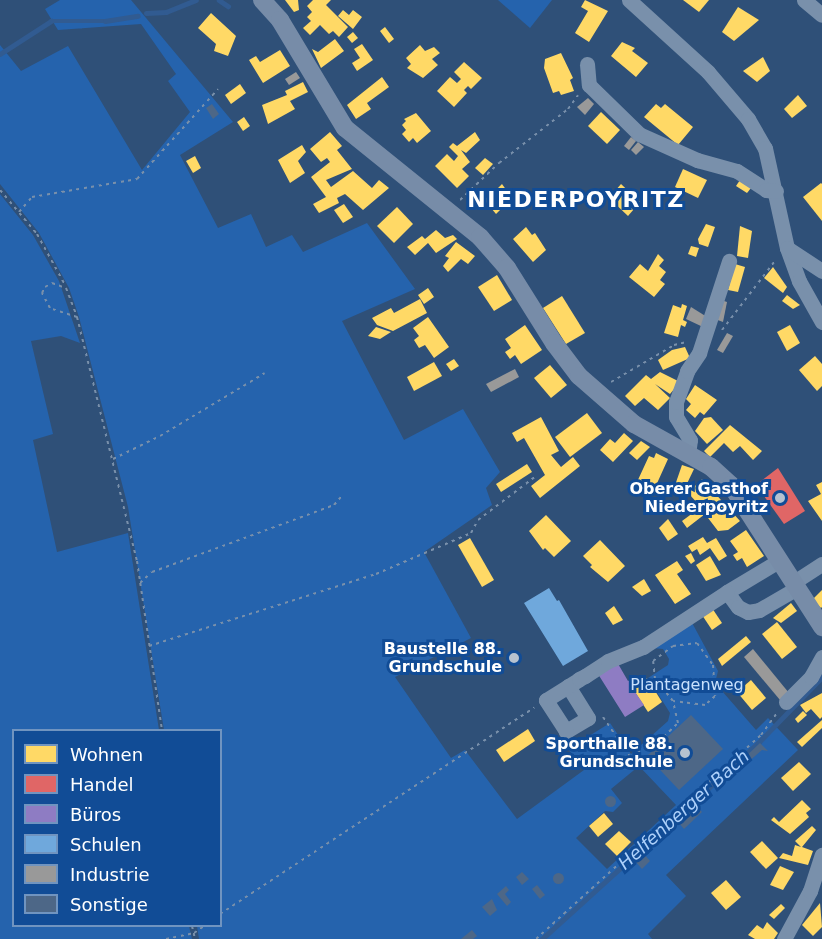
<!DOCTYPE html>
<html>
<head>
<meta charset="utf-8">
<style>
  body { margin:0 }
  #map { position:relative; width:822px; height:939px; overflow:hidden; background:#2f5078; font-family:"DejaVu Sans",sans-serif }
  div>[style] { position:absolute }
  .green>* { inset:0; background:#2563ad }
  .homes>* { inset:0; background:#ffd966 }
  .shops>* { inset:0; background:#e06666 }
  .offices>* { inset:0; background:#8e7cc3 }
  .schools>* { inset:0; background:#6fa8dc }
  .industry>* { inset:0; background:#999 }
  .stream>* { height:4.5px; margin:-2.25px; padding:0 2.25px; transform-origin:2.25px; border-radius:2.25px; background:#315b91 }
  .building>* { inset:0; background:#4d6787 }
  .round { border-radius:50% }
  .path>* { height:2px; margin-top:-1px; transform-origin:0; background:repeating-linear-gradient(90deg,#7990ab 0 3px,transparent 0 7.5px) }
  .minor>* { height:15px; margin:-7.5px; padding:0 7.5px; transform-origin:7.5px; border-radius:7.5px; background:#7990ab }
  .major>* { height:18px; margin:-9px; padding:0 9px; transform-origin:9px; border-radius:9px; background:#778ca8 }
  .dots>* { width:16px; height:16px; translate:-50% -50%; box-sizing:border-box; border:3px solid #114c96; border-radius:50% }
  span { translate:-50% -50%; white-space:nowrap; text-align:center; line-height:1.15; -webkit-text-stroke:6px #114c96; paint-order:stroke }
  .poi-label { font-size:16px; color:#fff; font-weight:700 }
  .right { translate:-100% -50%; text-align:right }
  .park-label { font-size:16px; color:#c8e1fd }
  .water-label { font-size:18px; color:#add0fa; font-style:italic }
  .district-label { font-size:22px; color:#fff; font-weight:700; letter-spacing:1.5px }
  .legend { position:absolute; left:12px; top:729px; width:210px; height:198px; box-sizing:border-box; background:#114c96; border:2px solid #7094c0; margin:0; padding:8px 10px; list-style:none; font-size:18px; color:#fff }
  .legend li { display:flex; align-items:center; gap:12px; height:30px }
  .legend b { width:30px; border:2px solid #7094c0 }
</style>
</head>
<body>
<div id="map">
  <div class="green">
    <i style="clip-path:polygon(evenodd,60px 0,131px 0,233px 122px,180px 155px,218px 228px,251px 214px,266px 247px,292px 235px,303px 252px,367px 223px,415px 289px,342px 321px,404px 440px,463px 409px,500px 472px,486px 488px,492px 505px,424px 552px,471px 638px,395px 677px,451px 758px,465px 750px,517px 819px,584px 770px,568px 749px,610px 723px,631px 754px,668px 721px,670px 713px,648px 678px,668px 665px,669px 659px,663px 649px,653px 648px,690px 619px,718px 671px,715px 683px,756px 730px,768px 718px,798px 750px,666px 875px,686px 896px,648px 934px,652px 939px,199px 939px,197px 926px,220px 926px,220px 730px,164px 730px,128px 507px,79px 317px,69px 288px,39px 233px,0 184px,0 45px,21px 71px,68px 46px,142px 170px,190px 112px,168px 81px,176px 74px,141px 24px,58px 30px,45px 9px,60px 0,639px 766px,676px 805px,607px 869px,576px 838px,605px 811px,613px 812px,622px 803px,611px 789px,639px 766px)"></i>
    <i style="clip-path:polygon(498px 0,552px 0,530px 28px)"></i>
    <i style="clip-path:polygon(0 194px,33px 235px,59px 281px,80px 343px,61px 336px,31px 341px,53px 434px,33px 440px,57px 552px,128px 533px,159px 730px,14px 730px,14px 926px,189px 926px,192px 939px,0 939px)"></i>
  </div>
  <div class="homes">
    <i style="clip-path:polygon(285px 0,298px 0,299px 10px,294px 12px)"></i>
    <i style="clip-path:polygon(313px 0,331px 0,326px 5px,348px 27px,339px 37px,333px 31px,329px 34px,320px 25px,310px 35px,303px 28px,311px 21px,307px 17px,312px 12px,307px 6px)"></i>
    <i style="clip-path:polygon(585px 0,608px 11px,589px 42px,575px 33px,588px 11px,581px 7px)"></i>
    <i style="clip-path:polygon(683px 0,709px 0,699px 12px)"></i>
    <i style="clip-path:polygon(738px 7px,759px 20px,734px 41px,722px 32px)"></i>
    <i style="clip-path:polygon(343px 10px,349px 15px,353px 10px,362px 17px,353px 29px,338px 16px)"></i>
    <i style="clip-path:polygon(211px 13px,236px 36px,228px 56px,214px 51px,216px 44px,198px 28px)"></i>
    <i style="clip-path:polygon(385px 27px,394px 39px,389px 43px,380px 31px)"></i>
    <i style="clip-path:polygon(353px 32px,358px 38px,352px 43px,347px 37px)"></i>
    <i style="clip-path:polygon(335px 39px,344px 51px,321px 68px,312px 49px,318px 52px)"></i>
    <i style="clip-path:polygon(622px 42px,635px 48px,632px 51px,648px 63px,636px 77px,611px 56px)"></i>
    <i style="clip-path:polygon(362px 44px,373px 60px,357px 71px,352px 63px,360px 58px,354px 49px)"></i>
    <i style="clip-path:polygon(420px 45px,425px 51px,434px 47px,440px 53px,432px 59px,438px 65px,423px 78px,407px 68px,411px 64px,406px 58px)"></i>
    <i style="clip-path:polygon(280px 50px,290px 66px,263px 83px,249px 60px,256px 56px,260px 62px)"></i>
    <i style="clip-path:polygon(561px 53px,573px 78px,570px 80px,574px 91px,561px 95px,559px 91px,553px 93px,544px 68px,545px 59px)"></i>
    <i style="clip-path:polygon(763px 57px,770px 71px,757px 82px,743px 71px)"></i>
    <i style="clip-path:polygon(464px 62px,482px 78px,471px 89px,468px 86px,464px 90px,467px 93px,454px 107px,437px 91px,450px 77px,457px 83px,461px 79px,454px 72px)"></i>
    <i style="clip-path:polygon(382px 77px,389px 87px,367px 103px,371px 109px,356px 119px,347px 105px)"></i>
    <i style="clip-path:polygon(303px 82px,308px 92px,290px 101px,295px 109px,268px 124px,262px 105px,287px 95px,285px 91px)"></i>
    <i style="clip-path:polygon(240px 84px,246px 93px,231px 104px,225px 95px)"></i>
    <i style="clip-path:polygon(798px 95px,807px 106px,792px 118px,784px 109px)"></i>
    <i style="clip-path:polygon(656px 104px,661px 108px,665px 104px,693px 127px,678px 145px,644px 117px)"></i>
    <i style="clip-path:polygon(601px 112px,620px 130px,607px 144px,588px 126px)"></i>
    <i style="clip-path:polygon(416px 113px,431px 131px,417px 143px,413px 138px,409px 142px,402px 134px,406px 130px,402px 125px,406px 121px,404px 119px)"></i>
    <i style="clip-path:polygon(244px 117px,250px 126px,243px 131px,237px 122px)"></i>
    <i style="clip-path:polygon(330px 132px,342px 146px,337px 150px,352px 169px,326px 180px,331px 187px,353px 171px,372px 188px,379px 180px,389px 188px,363px 210px,345px 194px,337px 198px,339px 203px,319px 213px,313px 204px,326px 197px,311px 177px,330px 162px,327px 158px,321px 162px,310px 149px)"></i>
    <i style="clip-path:polygon(475px 132px,480px 140px,466px 153px,461px 150px,470px 162px,462px 169px,469px 176px,457px 188px,435px 166px,447px 154px,454px 161px,458px 156px,449px 147px,453px 143px,457px 146px)"></i>
    <i style="clip-path:polygon(302px 145px,306px 152px,298px 161px,305px 173px,290px 183px,278px 160px)"></i>
    <i style="clip-path:polygon(195px 156px,201px 168px,193px 173px,186px 161px)"></i>
    <i style="clip-path:polygon(485px 158px,493px 164px,483px 175px,475px 168px)"></i>
    <i style="clip-path:polygon(683px 169px,707px 180px,698px 198px,675px 187px)"></i>
    <i style="clip-path:polygon(740px 180px,751px 188px,747px 193px,736px 186px)"></i>
    <i style="clip-path:polygon(821px 183px,822px 184px,822px 221px,803px 197px)"></i>
    <i style="clip-path:polygon(502px 184px,512px 198px,496px 214px,482px 197px,488px 198px)"></i>
    <i style="clip-path:polygon(621px 184px,640px 202px,628px 216px,609px 198px)"></i>
    <i style="clip-path:polygon(344px 204px,353px 217px,343px 223px,334px 210px)"></i>
    <i style="clip-path:polygon(397px 207px,413px 224px,394px 243px,377px 226px)"></i>
    <i style="clip-path:polygon(706px 224px,715px 227px,708px 247px,699px 244px,698px 239px)"></i>
    <i style="clip-path:polygon(740px 226px,752px 231px,748px 258px,737px 256px)"></i>
    <i style="clip-path:polygon(526px 227px,532px 235px,535px 233px,546px 250px,533px 262px,513px 239px)"></i>
    <i style="clip-path:polygon(436px 230px,445px 238px,453px 235px,457px 239px,436px 253px,428px 243px,415px 255px,407px 247px,422px 236px,425px 239px)"></i>
    <i style="clip-path:polygon(456px 242px,475px 256px,468px 264px,461px 259px,448px 272px,443px 266px,449px 258px,445px 256px)"></i>
    <i style="clip-path:polygon(691px 246px,699px 248px,696px 257px,688px 254px)"></i>
    <i style="clip-path:polygon(658px 254px,664px 260px,659px 266px,666px 272px,660px 280px,665px 284px,654px 297px,629px 277px,640px 264px,648px 271px)"></i>
    <i style="clip-path:polygon(735px 264px,745px 267px,738px 292px,728px 290px)"></i>
    <i style="clip-path:polygon(773px 267px,787px 287px,783px 293px,764px 278px)"></i>
    <i style="clip-path:polygon(497px 275px,512px 300px,494px 311px,478px 287px)"></i>
    <i style="clip-path:polygon(428px 288px,434px 297px,424px 304px,418px 295px)"></i>
    <i style="clip-path:polygon(787px 295px,800px 305px,793px 309px,782px 301px)"></i>
    <i style="clip-path:polygon(562px 296px,585px 333px,566px 344px,543px 308px)"></i>
    <i style="clip-path:polygon(420px 299px,427px 313px,393px 331px,377px 325px,372px 318px,391px 308px,394px 313px)"></i>
    <i style="clip-path:polygon(682px 304px,687px 306px,683px 320px,687px 322px,685px 327px,681px 325px,678px 337px,664px 333px,673px 305px,681px 308px)"></i>
    <i style="clip-path:polygon(428px 317px,449px 347px,434px 358px,425px 345px,419px 348px,414px 340px,419px 336px,413px 328px)"></i>
    <i style="clip-path:polygon(525px 325px,542px 350px,521px 364px,515px 355px,510px 359px,505px 352px,511px 348px,505px 339px)"></i>
    <i style="clip-path:polygon(790px 325px,800px 343px,787px 351px,777px 332px)"></i>
    <i style="clip-path:polygon(376px 327px,391px 332px,380px 339px,368px 336px)"></i>
    <i style="clip-path:polygon(685px 347px,690px 358px,663px 370px,658px 360px,672px 350px)"></i>
    <i style="clip-path:polygon(815px 356px,822px 364px,822px 386px,817px 391px,799px 370px)"></i>
    <i style="clip-path:polygon(454px 359px,459px 366px,451px 371px,446px 364px)"></i>
    <i style="clip-path:polygon(434px 362px,442px 376px,414px 391px,407px 377px)"></i>
    <i style="clip-path:polygon(550px 365px,567px 385px,551px 398px,534px 378px)"></i>
    <i style="clip-path:polygon(660px 372px,680px 382px,670px 394px,655px 384px,670px 398px,658px 410px,644px 398px,635px 406px,625px 396px,646px 375px,651px 379px)"></i>
    <i style="clip-path:polygon(695px 385px,717px 400px,704px 415px,700px 412px,695px 418px,686px 410px,691px 404px,686px 399px)"></i>
    <i style="clip-path:polygon(587px 413px,602px 433px,570px 457px,555px 437px)"></i>
    <i style="clip-path:polygon(541px 417px,559px 451px,551px 455px,561px 467px,573px 457px,580px 466px,540px 498px,531px 486px,545px 475px,524px 438px,517px 442px,512px 433px)"></i>
    <i style="clip-path:polygon(711px 417px,723px 430px,707px 444px,695px 431px,704px 418px)"></i>
    <i style="clip-path:polygon(730px 425px,762px 451px,753px 460px,740px 446px,733px 452px,724px 443px,710px 457px,704px 451px)"></i>
    <i style="clip-path:polygon(624px 433px,633px 441px,613px 462px,600px 450px,610px 439px,615px 443px)"></i>
    <i style="clip-path:polygon(641px 441px,650px 447px,637px 460px,629px 453px)"></i>
    <i style="clip-path:polygon(656px 453px,668px 459px,654px 490px,637px 482px,649px 456px,654px 458px)"></i>
    <i style="clip-path:polygon(527px 464px,532px 472px,501px 492px,496px 484px)"></i>
    <i style="clip-path:polygon(682px 465px,694px 469px,682px 494px,673px 491px)"></i>
    <i style="clip-path:polygon(702px 479px,740px 521px,728px 530px,718px 531px,705px 514px,687px 528px,682px 521px,701px 507px,688px 493px)"></i>
    <i style="clip-path:polygon(822px 482px,822px 521px,808px 501px,821px 494px,816px 485px)"></i>
    <i style="clip-path:polygon(546px 515px,571px 541px,554px 557px,545px 548px,543px 550px,529px 531px)"></i>
    <i style="clip-path:polygon(668px 519px,678px 534px,668px 541px,659px 528px)"></i>
    <i style="clip-path:polygon(746px 530px,764px 556px,747px 567px,742px 558px,737px 561px,733px 555px,738px 552px,730px 541px)"></i>
    <i style="clip-path:polygon(703px 537px,707px 543px,716px 538px,727px 556px,719px 561px,710px 548px,700px 555px,697px 549px,692px 552px,688px 546px)"></i>
    <i style="clip-path:polygon(470px 538px,494px 580px,482px 587px,458px 545px)"></i>
    <i style="clip-path:polygon(600px 540px,625px 566px,608px 582px,590px 567px,592px 565px,583px 556px)"></i>
    <i style="clip-path:polygon(691px 553px,695px 561px,691px 564px,685px 556px)"></i>
    <i style="clip-path:polygon(710px 556px,721px 575px,706px 581px,696px 565px)"></i>
    <i style="clip-path:polygon(677px 561px,683px 570px,677px 574px,691px 594px,675px 604px,655px 575px)"></i>
    <i style="clip-path:polygon(644px 579px,651px 591px,642px 596px,632px 587px)"></i>
    <i style="clip-path:polygon(822px 590px,822px 607px,821px 608px,812px 600px)"></i>
    <i style="clip-path:polygon(791px 603px,797px 611px,781px 623px,773px 618px)"></i>
    <i style="clip-path:polygon(710px 605px,722px 623px,712px 630px,700px 612px)"></i>
    <i style="clip-path:polygon(614px 606px,623px 620px,613px 625px,605px 613px)"></i>
    <i style="clip-path:polygon(777px 622px,797px 647px,782px 659px,762px 634px)"></i>
    <i style="clip-path:polygon(746px 636px,751px 642px,722px 666px,718px 659px)"></i>
    <i style="clip-path:polygon(647px 678px,662px 702px,648px 712px,633px 689px)"></i>
    <i style="clip-path:polygon(751px 680px,766px 698px,752px 710px,737px 692px)"></i>
    <i style="clip-path:polygon(822px 693px,822px 717px,820px 719px,811px 709px,806px 713px,800px 705px)"></i>
    <i style="clip-path:polygon(803px 711px,807px 715px,798px 723px,795px 719px)"></i>
    <i style="clip-path:polygon(822px 720px,822px 728px,802px 747px,797px 742px)"></i>
    <i style="clip-path:polygon(528px 729px,535px 741px,504px 762px,496px 750px)"></i>
    <i style="clip-path:polygon(799px 762px,811px 774px,793px 791px,781px 778px)"></i>
    <i style="clip-path:polygon(802px 800px,811px 809px,806px 813px,809px 817px,790px 834px,771px 820px,774px 817px,779px 822px)"></i>
    <i style="clip-path:polygon(604px 813px,613px 824px,598px 837px,589px 826px)"></i>
    <i style="clip-path:polygon(812px 826px,816px 830px,802px 847px,813px 851px,808px 865px,779px 858px,783px 853px,792px 856px,795px 845px,801px 847px,795px 841px)"></i>
    <i style="clip-path:polygon(619px 831px,631px 842px,617px 856px,605px 844px)"></i>
    <i style="clip-path:polygon(762px 841px,778px 858px,766px 869px,750px 852px)"></i>
    <i style="clip-path:polygon(780px 866px,794px 872px,783px 890px,770px 885px)"></i>
    <i style="clip-path:polygon(726px 880px,741px 897px,726px 910px,711px 893px)"></i>
    <i style="clip-path:polygon(820px 903px,822px 927px,813px 936px,802px 925px)"></i>
    <i style="clip-path:polygon(781px 904px,785px 908px,774px 919px,769px 915px)"></i>
    <i style="clip-path:polygon(767px 922px,778px 933px,774px 939px,755px 939px,748px 935px,757px 925px,763px 929px)"></i>
  </div>
  <div class="shops">
    <i style="clip-path:polygon(778px 468px,805px 511px,784px 524px,756px 485px)"></i>
  </div>
  <div class="offices">
    <i style="clip-path:polygon(617px 662px,628px 681px,634px 678px,638px 685px,633px 689px,644px 705px,625px 717px,598px 674px)"></i>
  </div>
  <div class="schools">
    <i style="clip-path:polygon(549px 588px,557px 601px,559px 600px,588px 651px,563px 666px,524px 603px)"></i>
  </div>
  <div class="industry">
    <i style="clip-path:polygon(296px 72px,300px 78px,289px 85px,285px 79px)"></i>
    <i style="clip-path:polygon(588px 98px,594px 104px,585px 115px,577px 107px)"></i>
    <i style="clip-path:polygon(631px 137px,636px 141px,629px 150px,624px 146px)"></i>
    <i style="clip-path:polygon(638px 142px,644px 147px,636px 155px,631px 150px)"></i>
    <i style="clip-path:polygon(721px 300px,727px 302px,723px 322px,715px 319px)"></i>
    <i style="clip-path:polygon(691px 307px,707px 317px,703px 327px,686px 319px)"></i>
    <i style="clip-path:polygon(727px 333px,733px 336px,723px 353px,717px 350px)"></i>
    <i style="clip-path:polygon(515px 369px,519px 377px,491px 392px,486px 384px)"></i>
    <i style="clip-path:polygon(753px 649px,789px 693px,780px 700px,744px 657px)"></i>
  </div>
  <div class="stream">
    <i style="left:219px;top:0;width:11px;rotate:34deg"></i>
    <i style="left:146px;top:13px;width:20px;rotate:-3deg"></i>
    <i style="left:166px;top:12px;width:32px;rotate:-22deg"></i>
    <i style="left:0;top:54px;width:61px;rotate:-32.9deg"></i>
    <i style="left:51px;top:21px;width:54px"></i>
    <i style="left:105px;top:21px;width:33px;rotate:-9deg"></i>
    <i style="left:542px;top:939px;width:292px;rotate:-42.2deg"></i>
    <i style="left:758px;top:743px;width:92px;rotate:-45.9deg"></i>
  </div>
  <div class="building">
    <i style="clip-path:polygon(212px 104px,219px 114px,213px 119px,206px 108px)"></i>
    <i style="clip-path:polygon(691px 715px,723px 749px,679px 790px,647px 756px)"></i>
    <i style="clip-path:polygon(760px 743px,768px 751px,762px 750px,747px 763px,743px 759px)"></i>
    <i class="round" style="left:604.5px;top:795.5px;width:11px;height:11px"></i>
    <i style="clip-path:polygon(694px 804px,702px 812px,684px 829px,677px 821px)"></i>
    <i style="clip-path:polygon(644px 854px,650px 861px,642px 869px,635px 861px)"></i>
    <i style="clip-path:polygon(522px 872px,529px 879px,522px 885px,516px 877px)"></i>
    <i class="round" style="left:552.5px;top:872.5px;width:11px;height:11px"></i>
    <i style="clip-path:polygon(537px 885px,545px 895px,540px 899px,532px 889px)"></i>
    <i style="clip-path:polygon(506px 886px,509px 890px,505px 894px,511px 902px,507px 906px,497px 894px)"></i>
    <i style="clip-path:polygon(492px 899px,497px 910px,490px 916px,482px 907px)"></i>
    <i style="clip-path:polygon(472px 930px,477px 936px,473px 939px,461px 939px)"></i>
  </div>
  <div class="path">
    <i style="left:0;top:190px;width:57px;rotate:49.9deg"></i>
    <i style="left:37px;top:234px;width:58px;rotate:61.2deg"></i>
    <i style="left:460px;top:200px;width:54px;rotate:-43.5deg"></i>
    <i style="left:499px;top:163px;width:88px;rotate:-38deg"></i>
    <i style="left:568px;top:109px;width:17px;rotate:-54deg"></i>
    <i style="left:19px;top:212px;width:20px;rotate:-49deg"></i>
    <i style="left:32px;top:197px;width:107px;rotate:-9.7deg"></i>
    <i style="left:137px;top:179px;width:121px;rotate:-48deg"></i>
    <i style="left:77px;top:317px;width:28px;rotate:-162deg"></i>
    <i style="left:50px;top:308px;width:17px;rotate:-118deg"></i>
    <i style="left:42px;top:293px;width:7px;rotate:-63deg"></i>
    <i style="left:45px;top:287px;width:8px;rotate:-30deg"></i>
    <i style="left:52px;top:283px;width:15px;rotate:20deg"></i>
    <i style="left:66px;top:288px;width:31px;rotate:69deg"></i>
    <i style="left:77px;top:317px;width:251px;rotate:76.2deg"></i>
    <i style="left:137px;top:561px;width:171px;rotate:81.6deg"></i>
    <i style="left:722px;top:330px;width:87px;rotate:-52.5deg"></i>
    <i style="left:611px;top:382px;width:73px;rotate:-30.4deg"></i>
    <i style="left:674px;top:345px;width:13px;rotate:-13deg"></i>
    <i style="left:113px;top:459px;width:52px;rotate:-26.1deg"></i>
    <i style="left:160px;top:436px;width:122px;rotate:-31deg"></i>
    <i style="left:140px;top:583px;width:16px;rotate:-43deg"></i>
    <i style="left:152px;top:572px;width:194px;rotate:-20.2deg"></i>
    <i style="left:334px;top:505px;width:11px;rotate:-49deg"></i>
    <i style="left:149px;top:646px;width:238px;rotate:-17.6deg"></i>
    <i style="left:376px;top:574px;width:103px;rotate:-23.3deg"></i>
    <i style="left:471px;top:533px;width:15px;rotate:-62deg"></i>
    <i style="left:478px;top:520px;width:73px;rotate:-37.2deg"></i>
    <i style="left:603px;top:717px;width:60px;rotate:55.8deg"></i>
    <i style="left:653px;top:747px;width:35px;rotate:-44deg"></i>
    <i style="left:678px;top:723px;width:23px;rotate:-103deg"></i>
    <i style="left:673px;top:701px;width:28px;rotate:-129deg"></i>
    <i style="left:655px;top:679px;width:18px;rotate:-96deg"></i>
    <i style="left:653px;top:661px;width:25px;rotate:-37deg"></i>
    <i style="left:673px;top:646px;width:24px;rotate:-7deg"></i>
    <i style="left:697px;top:643px;width:27px;rotate:54deg"></i>
    <i style="left:713px;top:665px;width:31px;rotate:86deg"></i>
    <i style="left:715px;top:696px;width:13px;rotate:138deg"></i>
    <i style="left:705px;top:705px;width:32px;rotate:-173deg"></i>
    <i style="left:621px;top:768px;width:38px;rotate:-42deg"></i>
    <i style="left:649px;top:743px;width:8px;rotate:45deg"></i>
    <i style="left:220px;top:914px;width:376px;rotate:-33.3deg"></i>
    <i style="left:192px;top:926px;width:13px;rotate:77deg"></i>
    <i style="left:166px;top:939px;width:29px;rotate:-12deg"></i>
    <i style="left:194px;top:933px;width:12px;rotate:-35deg"></i>
    <i style="left:536px;top:939px;width:304px;rotate:-42.2deg"></i>
    <i style="left:761px;top:735px;width:27px;rotate:-54deg"></i>
  </div>
  <div class="minor">
    <i style="left:629px;top:0;width:107px;rotate:42.3deg"></i>
    <i style="left:708px;top:72px;width:62px;rotate:49.6deg"></i>
    <i style="left:748px;top:119px;width:34px;rotate:60deg"></i>
    <i style="left:765px;top:148px;width:102px;rotate:77.6deg"></i>
    <i style="left:787px;top:248px;width:35px;rotate:70deg"></i>
    <i style="left:799px;top:281px;width:47px;rotate:60.7deg"></i>
    <i style="left:804px;top:0;width:23px;rotate:40deg"></i>
    <i style="left:587px;top:64px;width:21px;rotate:85deg"></i>
    <i style="left:589px;top:85px;width:70px;rotate:44.4deg"></i>
    <i style="left:639px;top:134px;width:64px;rotate:24.1deg"></i>
    <i style="left:697px;top:160px;width:41px;rotate:15.4deg"></i>
    <i style="left:737px;top:171px;width:35px;rotate:33deg"></i>
    <i style="left:766px;top:190px;width:10px;rotate:6deg"></i>
    <i style="left:787px;top:248px;width:42px;rotate:33.3deg"></i>
    <i style="left:688px;top:454px;width:14px;rotate:-82deg"></i>
    <i style="left:690px;top:440px;width:27px;rotate:-121deg"></i>
    <i style="left:676px;top:417px;width:15px;rotate:-90deg"></i>
    <i style="left:676px;top:402px;width:33px;rotate:-70deg"></i>
    <i style="left:687px;top:371px;width:22px;rotate:-56deg"></i>
    <i style="left:699px;top:353px;width:97px;rotate:-71.9deg"></i>
    <i style="left:780px;top:560px;width:62px;rotate:148.9deg"></i>
    <i style="left:727px;top:592px;width:19px;rotate:54deg"></i>
    <i style="left:738px;top:607px;width:11px;rotate:27deg"></i>
    <i style="left:748px;top:612px;width:11px;rotate:-10deg"></i>
    <i style="left:759px;top:610px;width:44px;rotate:-30.1deg"></i>
    <i style="left:794px;top:582px;width:33px;rotate:-33deg"></i>
    <i style="left:568px;top:686px;width:38px;rotate:58deg"></i>
    <i style="left:588px;top:718px;width:26px;rotate:149deg"></i>
    <i style="left:566px;top:731px;width:37px;rotate:-123deg"></i>
    <i style="left:546px;top:700px;width:39px;rotate:-32deg"></i>
    <i style="left:579px;top:679px;width:7px;rotate:-27deg"></i>
    <i style="left:585px;top:676px;width:27px;rotate:-33deg"></i>
    <i style="left:608px;top:661px;width:38px;rotate:-22deg"></i>
    <i style="left:643px;top:647px;width:100px;rotate:-33.2deg"></i>
    <i style="left:786px;top:702px;width:35px;rotate:-45deg"></i>
    <i style="left:811px;top:677px;width:23px;rotate:-61deg"></i>
    <i style="left:784px;top:939px;width:55px;rotate:-61.6deg"></i>
    <i style="left:810px;top:891px;width:38px;rotate:-72deg"></i>
  </div>
  <div class="major">
    <i style="left:262px;top:0;width:27px;rotate:48deg"></i>
    <i style="left:280px;top:20px;width:126px;rotate:59deg"></i>
    <i style="left:345px;top:128px;width:174px;rotate:38.9deg"></i>
    <i style="left:480px;top:237px;width:41px;rotate:48.9deg"></i>
    <i style="left:507px;top:268px;width:89px;rotate:57.9deg"></i>
    <i style="left:554px;top:343px;width:41px;rotate:52.9deg"></i>
    <i style="left:579px;top:376px;width:73px;rotate:41.1deg"></i>
    <i style="left:634px;top:424px;width:88px;rotate:29.2deg"></i>
    <i style="left:711px;top:467px;width:27px;rotate:42deg"></i>
    <i style="left:731px;top:485px;width:169px;rotate:57.3deg"></i>
  </div>
  <div class="dots">
    <i style="left:780px;top:498px;background:#b6c2d0"></i>
    <i style="left:514px;top:658px;background:#b6c2d0"></i>
    <i style="left:685px;top:753px;background:#b6c2d0"></i>
  </div>
  <div class="poi-label">
    <span class="right" style="left:768px;top:498px">Oberer Gasthof<br>Niederpoyritz</span>
    <span class="right" style="left:502px;top:658px">Baustelle 88.<br>Grundschule</span>
    <span class="right" style="left:673px;top:753px">Sporthalle 88.<br>Grundschule</span>
  </div>
  <div class="park-label">
    <span style="left:687px;top:685px">Plantagenweg</span>
  </div>
  <div class="water-label">
    <span style="left:684px;top:810px;rotate:-42deg">Helfenberger Bach</span>
  </div>
  <div class="district-label">
    <span style="left:576px;top:200px">NIEDERPOYRITZ</span>
  </div>
  <ul class="legend">
  <li><b style="height:16px;background:#ffd966"></b>Wohnen</li>
  <li><b style="height:16px;background:#e06666"></b>Handel</li>
  <li><b style="height:16px;background:#8e7cc3"></b>Büros</li>
  <li><b style="height:16px;background:#6fa8dc"></b>Schulen</li>
  <li><b style="height:16px;background:#999"></b>Industrie</li>
  <li><b style="height:16px;background:#4d6787"></b>Sonstige</li>
  </ul>
</div>
</body>
</html>
